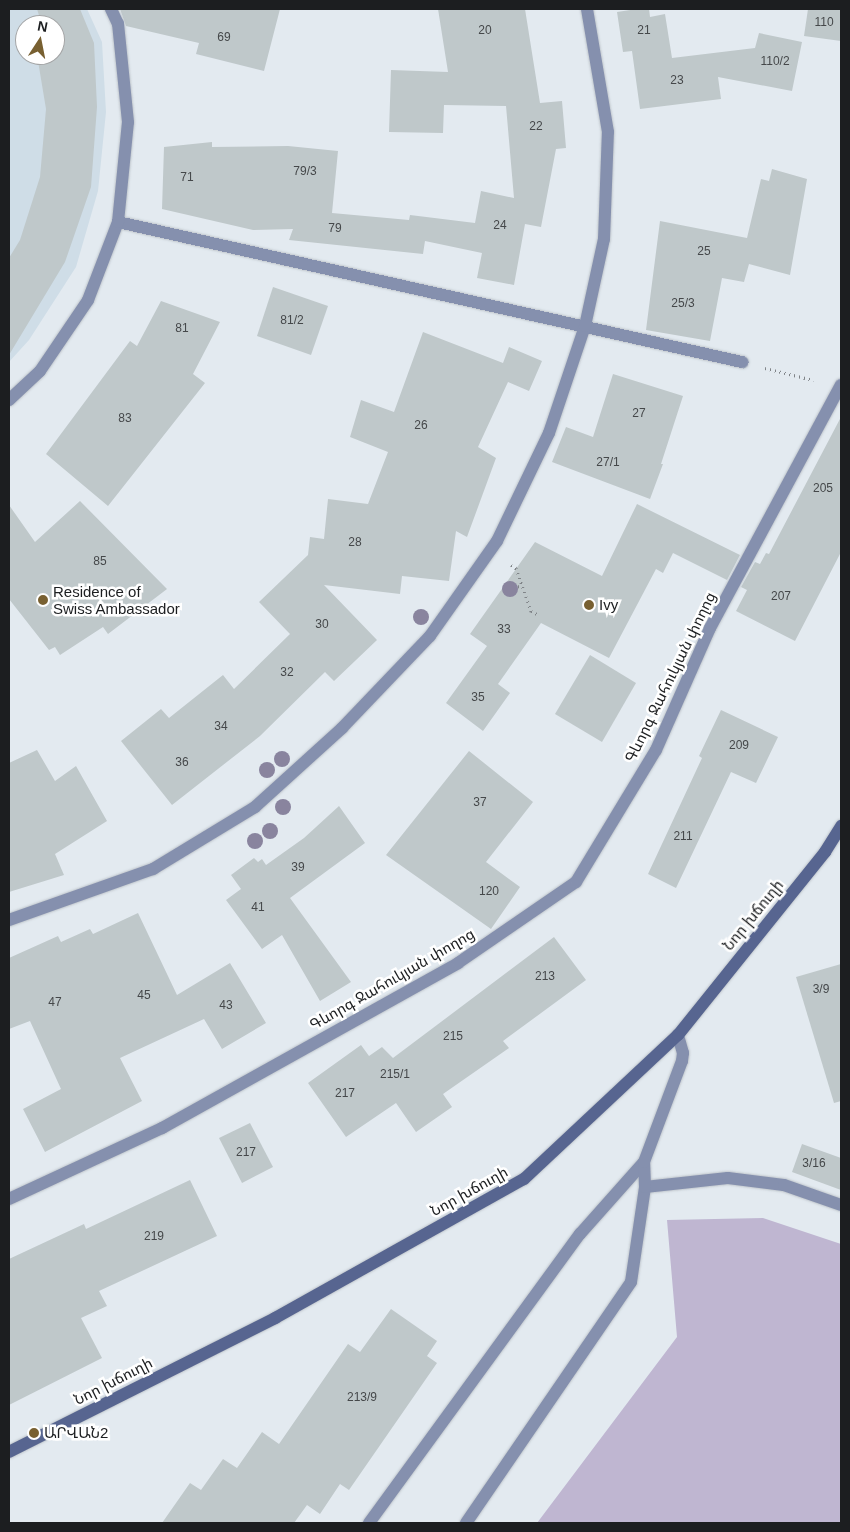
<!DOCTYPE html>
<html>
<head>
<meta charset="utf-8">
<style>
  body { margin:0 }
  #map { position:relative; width:850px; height:1532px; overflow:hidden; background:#e3eaf0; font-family:Arial,"Noto Sans Armenian",sans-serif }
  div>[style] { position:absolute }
  .built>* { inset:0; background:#cfdde7 }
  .green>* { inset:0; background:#bfb6d1 }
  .building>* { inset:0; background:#bfc8ca }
  .path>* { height:3px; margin-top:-1.5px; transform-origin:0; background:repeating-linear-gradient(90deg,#808488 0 1px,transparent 0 5px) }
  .roads { filter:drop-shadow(0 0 1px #bfc5cb) drop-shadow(0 0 1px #bfc5cb) }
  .service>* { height:12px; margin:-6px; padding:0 6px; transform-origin:6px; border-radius:6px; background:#8590ae }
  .minor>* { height:12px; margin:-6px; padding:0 6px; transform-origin:6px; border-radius:6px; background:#8590ae }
  .tertiary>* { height:12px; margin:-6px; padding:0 6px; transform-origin:6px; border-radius:6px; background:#8590ae }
  .secondary>* { height:12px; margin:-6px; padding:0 6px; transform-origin:6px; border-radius:6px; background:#576590 }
  .trees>* { width:16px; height:16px; margin:-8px; border-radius:50%; background:#89849e }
  .dots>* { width:14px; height:14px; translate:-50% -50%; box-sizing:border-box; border:2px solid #fff; border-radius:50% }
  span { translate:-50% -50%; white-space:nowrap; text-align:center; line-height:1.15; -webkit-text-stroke:5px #fff; paint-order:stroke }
  .number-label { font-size:12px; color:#45484a }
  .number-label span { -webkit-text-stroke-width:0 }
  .poi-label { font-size:15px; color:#1c1e20 }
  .left { translate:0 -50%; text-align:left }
  .street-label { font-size:15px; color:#1c1e20 }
  .frame { position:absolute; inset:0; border:10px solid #1c1e20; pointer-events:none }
  .north { position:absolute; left:15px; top:15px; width:50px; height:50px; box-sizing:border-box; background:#fff; border:1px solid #a4a5a6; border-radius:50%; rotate:11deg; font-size:14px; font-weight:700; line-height:20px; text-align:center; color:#1c1e20 }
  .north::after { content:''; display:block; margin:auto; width:18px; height:22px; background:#786031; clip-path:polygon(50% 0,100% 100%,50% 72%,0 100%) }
</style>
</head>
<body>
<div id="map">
  <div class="built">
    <i style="clip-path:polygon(evenodd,9px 9px,87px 9px,102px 42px,106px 112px,98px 191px,76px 267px,29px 340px,9px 362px,9px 9px,25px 25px,55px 25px,55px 55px,25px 55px,25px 25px)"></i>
  </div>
  <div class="green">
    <i style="clip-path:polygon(763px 1218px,841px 1244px,841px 1523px,537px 1523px,677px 1337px,667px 1220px)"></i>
  </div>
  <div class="building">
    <i style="clip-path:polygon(37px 9px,80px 9px,94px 43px,97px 107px,91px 187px,65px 262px,9px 355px,9px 258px,20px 240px,40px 177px,46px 109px,37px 55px,55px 55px,55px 25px,42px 25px)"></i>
    <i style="clip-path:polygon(120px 9px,280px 9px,264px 71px,196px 54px,199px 43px,126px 26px)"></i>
    <i style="clip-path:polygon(438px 9px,525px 9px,540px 103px,562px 101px,566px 148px,556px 149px,541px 227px,525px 224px,514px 285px,477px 278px,482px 253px,425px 241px,423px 254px,289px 240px,293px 229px,253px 230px,162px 209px,164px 147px,212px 142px,212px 147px,288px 146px,338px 151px,332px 213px,409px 220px,410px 215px,475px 223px,481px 191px,514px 198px,506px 106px,444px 105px,443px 133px,389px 132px,391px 70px,448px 72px)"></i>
    <i style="clip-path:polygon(637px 9px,649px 9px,650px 17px,665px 14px,672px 58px,755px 48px,759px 33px,802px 42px,792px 91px,718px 77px,721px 99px,640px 109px,632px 51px,623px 52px,617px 12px)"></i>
    <i style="clip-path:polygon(808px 9px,841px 9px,841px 41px,804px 36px)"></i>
    <i style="clip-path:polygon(772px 169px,807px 179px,790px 275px,749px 264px,744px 282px,722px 278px,710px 341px,646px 330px,660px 221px,747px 238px,761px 179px,769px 181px)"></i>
    <i style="clip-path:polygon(273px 287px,328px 306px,311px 355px,257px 336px)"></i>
    <i style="clip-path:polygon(161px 301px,220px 322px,193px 374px,205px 383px,108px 506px,46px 454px,130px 341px,137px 346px)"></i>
    <i style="clip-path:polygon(423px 332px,503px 363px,509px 347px,542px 361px,529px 391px,508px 382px,478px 447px,496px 458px,467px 537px,456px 531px,449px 581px,402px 576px,400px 594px,324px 585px,377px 640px,334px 681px,325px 672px,260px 736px,172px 805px,121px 741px,161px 709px,169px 718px,223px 675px,234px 689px,290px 634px,259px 602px,308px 555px,310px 537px,324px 539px,328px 499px,368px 504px,388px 452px,350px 437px,361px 400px,394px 412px)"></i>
    <i style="clip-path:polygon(613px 374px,683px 396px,661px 464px,663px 464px,650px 499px,552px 462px,566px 427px,593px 437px)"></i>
    <i style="clip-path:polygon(841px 417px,841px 552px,795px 641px,736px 611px,747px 590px,741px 587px,755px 562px,760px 564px,766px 553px,769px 554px)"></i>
    <i style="clip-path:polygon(80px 501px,167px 589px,108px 634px,103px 627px,60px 655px,55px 647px,49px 650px,9px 599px,9px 505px,35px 542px)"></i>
    <i style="clip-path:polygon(637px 504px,740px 555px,727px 580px,673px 553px,663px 573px,656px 569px,609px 658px,541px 623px,498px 684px,510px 693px,483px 731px,446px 703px,487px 646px,470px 634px,535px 542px,602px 576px)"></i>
    <i style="clip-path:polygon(590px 655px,636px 683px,602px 742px,555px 714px)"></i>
    <i style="clip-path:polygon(721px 710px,778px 737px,756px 783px,731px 772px,676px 888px,648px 874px,702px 758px,699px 756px)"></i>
    <i style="clip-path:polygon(37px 750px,55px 781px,76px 766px,107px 821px,55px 854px,64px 875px,9px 892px,9px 763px)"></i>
    <i style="clip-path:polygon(469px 751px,533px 802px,486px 862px,520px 887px,491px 929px,386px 855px)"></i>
    <i style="clip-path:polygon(339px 806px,365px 843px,290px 898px,351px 982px,320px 1001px,282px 935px,262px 949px,226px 900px,241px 889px,231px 875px,254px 858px,258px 862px,262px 859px,266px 865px,304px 838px)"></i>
    <i style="clip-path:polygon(138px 913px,177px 995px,230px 963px,266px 1023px,222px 1049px,204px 1019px,120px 1058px,142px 1101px,45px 1152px,23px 1109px,61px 1089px,30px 1021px,9px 1029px,9px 958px,58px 936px,61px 942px,90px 929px,93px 934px)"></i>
    <i style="clip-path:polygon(554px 937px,586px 980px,503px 1041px,509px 1048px,443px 1094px,452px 1107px,416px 1132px,396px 1103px,346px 1137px,308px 1083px,361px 1045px,369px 1056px,382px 1047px,393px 1058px)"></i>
    <i style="clip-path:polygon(841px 964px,841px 1101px,834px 1103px,796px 977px)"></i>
    <i style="clip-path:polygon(250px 1123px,273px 1167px,242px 1183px,219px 1138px)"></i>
    <i style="clip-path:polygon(802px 1144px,841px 1158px,841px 1190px,792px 1172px)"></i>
    <i style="clip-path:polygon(190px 1180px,217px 1236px,99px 1291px,107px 1306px,81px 1318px,102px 1358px,9px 1405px,9px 1259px,84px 1224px,86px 1229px)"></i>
    <i style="clip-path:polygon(391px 1309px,437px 1341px,427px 1356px,437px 1363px,349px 1490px,340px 1484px,320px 1514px,307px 1505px,294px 1523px,162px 1523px,190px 1483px,201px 1490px,223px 1459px,237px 1468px,262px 1432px,279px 1444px,348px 1344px,360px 1352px)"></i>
  </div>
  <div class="path">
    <i style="left:765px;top:368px;width:50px;rotate:13.8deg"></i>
    <i style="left:511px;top:565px;width:6px;rotate:31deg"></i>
    <i style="left:516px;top:568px;width:46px;rotate:70.8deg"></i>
    <i style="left:531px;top:611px;width:7px;rotate:27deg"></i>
    <i style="left:508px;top:587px;width:15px;rotate:-4deg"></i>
  </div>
  <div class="roads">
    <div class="service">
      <i style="left:645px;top:1187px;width:83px;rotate:-6.2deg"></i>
      <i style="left:728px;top:1178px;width:56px;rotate:7.1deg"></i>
      <i style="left:784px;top:1185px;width:60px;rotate:19.3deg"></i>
      <i style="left:369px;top:1523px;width:358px;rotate:-53.9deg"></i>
      <i style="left:580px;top:1234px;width:96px;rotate:-48.4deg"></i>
    </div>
    <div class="minor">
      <i style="left:118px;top:222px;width:640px;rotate:12.65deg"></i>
      <i style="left:9px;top:400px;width:42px;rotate:-43.1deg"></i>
      <i style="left:40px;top:371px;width:86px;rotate:-55.9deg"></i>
      <i style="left:88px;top:300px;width:84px;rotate:-69deg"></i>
      <i style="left:118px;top:222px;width:100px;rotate:-84.3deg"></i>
      <i style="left:128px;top:122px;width:99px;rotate:-95.8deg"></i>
      <i style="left:118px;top:24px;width:17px;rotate:-115deg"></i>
      <i style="left:9px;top:920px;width:153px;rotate:-19.5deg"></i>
      <i style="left:153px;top:869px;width:119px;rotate:-31.3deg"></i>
      <i style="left:255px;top:807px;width:118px;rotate:-42.2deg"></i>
      <i style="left:342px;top:728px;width:127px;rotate:-46.3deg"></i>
      <i style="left:430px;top:636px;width:116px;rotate:-54.8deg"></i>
      <i style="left:497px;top:541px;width:120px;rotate:-64.3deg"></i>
      <i style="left:549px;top:433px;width:113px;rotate:-71.4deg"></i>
      <i style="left:585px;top:326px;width:89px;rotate:-77.7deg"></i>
      <i style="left:604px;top:239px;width:107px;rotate:-87.9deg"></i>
      <i style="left:608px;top:132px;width:125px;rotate:-99.7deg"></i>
      <i style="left:9px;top:1199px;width:169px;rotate:-24.9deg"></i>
      <i style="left:162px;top:1128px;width:339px;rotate:-29.1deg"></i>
      <i style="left:458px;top:963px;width:143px;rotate:-34.5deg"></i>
      <i style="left:576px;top:882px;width:154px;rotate:-58.8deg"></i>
      <i style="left:656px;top:750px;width:133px;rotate:-66.1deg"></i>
      <i style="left:710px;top:628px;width:276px;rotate:-61.7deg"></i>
    </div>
    <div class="tertiary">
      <i style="left:466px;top:1523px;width:292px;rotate:-55.6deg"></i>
      <i style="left:631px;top:1282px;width:96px;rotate:-81.6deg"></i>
      <i style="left:645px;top:1187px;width:25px;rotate:-92deg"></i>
      <i style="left:644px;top:1162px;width:108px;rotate:-69.4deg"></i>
      <i style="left:682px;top:1061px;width:8px;rotate:-83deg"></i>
      <i style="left:683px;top:1053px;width:19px;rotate:-106deg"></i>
    </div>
    <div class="secondary">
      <i style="left:9px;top:1452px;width:298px;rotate:-26.7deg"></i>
      <i style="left:275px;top:1318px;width:285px;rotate:-29.2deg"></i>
      <i style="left:524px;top:1179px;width:211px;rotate:-43.1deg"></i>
      <i style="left:678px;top:1035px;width:235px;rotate:-51.2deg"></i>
      <i style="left:825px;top:852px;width:31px;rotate:-58deg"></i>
    </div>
  </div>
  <div class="trees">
    <i style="left:510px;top:589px"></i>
    <i style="left:421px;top:617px"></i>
    <i style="left:282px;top:759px"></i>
    <i style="left:267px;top:770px"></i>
    <i style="left:283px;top:807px"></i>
    <i style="left:270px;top:831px"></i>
    <i style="left:255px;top:841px"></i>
  </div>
  <div class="dots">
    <i style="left:43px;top:600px;background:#786031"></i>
    <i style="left:589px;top:605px;background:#786031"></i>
    <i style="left:34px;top:1433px;background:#786031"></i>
  </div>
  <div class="number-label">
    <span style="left:824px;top:23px">110</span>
    <span style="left:485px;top:31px">20</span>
    <span style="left:644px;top:31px">21</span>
    <span style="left:224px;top:38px">69</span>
    <span style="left:775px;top:62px">110/2</span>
    <span style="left:677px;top:81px">23</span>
    <span style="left:536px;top:127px">22</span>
    <span style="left:305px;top:172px">79/3</span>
    <span style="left:187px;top:178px">71</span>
    <span style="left:500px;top:226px">24</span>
    <span style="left:335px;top:229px">79</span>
    <span style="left:704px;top:252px">25</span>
    <span style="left:683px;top:304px">25/3</span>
    <span style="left:292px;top:321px">81/2</span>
    <span style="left:182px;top:329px">81</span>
    <span style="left:639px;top:414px">27</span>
    <span style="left:125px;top:419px">83</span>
    <span style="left:421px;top:426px">26</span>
    <span style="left:608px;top:463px">27/1</span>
    <span style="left:823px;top:489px">205</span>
    <span style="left:355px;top:543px">28</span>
    <span style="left:100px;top:562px">85</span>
    <span style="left:781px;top:597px">207</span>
    <span style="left:322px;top:625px">30</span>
    <span style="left:504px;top:630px">33</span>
    <span style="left:287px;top:673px">32</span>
    <span style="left:478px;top:698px">35</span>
    <span style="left:221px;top:727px">34</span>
    <span style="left:739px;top:746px">209</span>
    <span style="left:182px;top:763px">36</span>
    <span style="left:480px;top:803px">37</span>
    <span style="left:683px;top:837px">211</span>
    <span style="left:298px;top:868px">39</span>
    <span style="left:489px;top:892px">120</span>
    <span style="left:258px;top:908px">41</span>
    <span style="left:545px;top:977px">213</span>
    <span style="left:821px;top:990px">3/9</span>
    <span style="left:144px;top:996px">45</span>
    <span style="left:55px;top:1003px">47</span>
    <span style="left:226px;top:1006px">43</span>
    <span style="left:453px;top:1037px">215</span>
    <span style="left:395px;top:1075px">215/1</span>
    <span style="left:345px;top:1094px">217</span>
    <span style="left:246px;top:1153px">217</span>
    <span style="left:814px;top:1164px">3/16</span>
    <span style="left:154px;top:1237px">219</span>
    <span style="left:362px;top:1398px">213/9</span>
  </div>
  <div class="poi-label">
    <span class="left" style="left:53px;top:600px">Residence of<br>Swiss Ambassador</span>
    <span class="left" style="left:599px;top:605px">Ivy</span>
    <span class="left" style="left:44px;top:1433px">ԱՐՎԱՆ2</span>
  </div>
  <div class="street-label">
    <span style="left:670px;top:677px;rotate:-64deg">Գևորգ Ջահուկյան փողոց</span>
    <span style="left:753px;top:915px;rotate:-51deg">Նոր խճուղի</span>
    <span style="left:392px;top:979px;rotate:-30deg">Գևորգ Ջահուկյան փողոց</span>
    <span style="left:469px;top:1191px;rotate:-29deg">Նոր խճուղի</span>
    <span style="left:113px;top:1381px;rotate:-27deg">Նոր խճուղի</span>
  </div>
  <div class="frame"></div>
  <div class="north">N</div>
</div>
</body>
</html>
